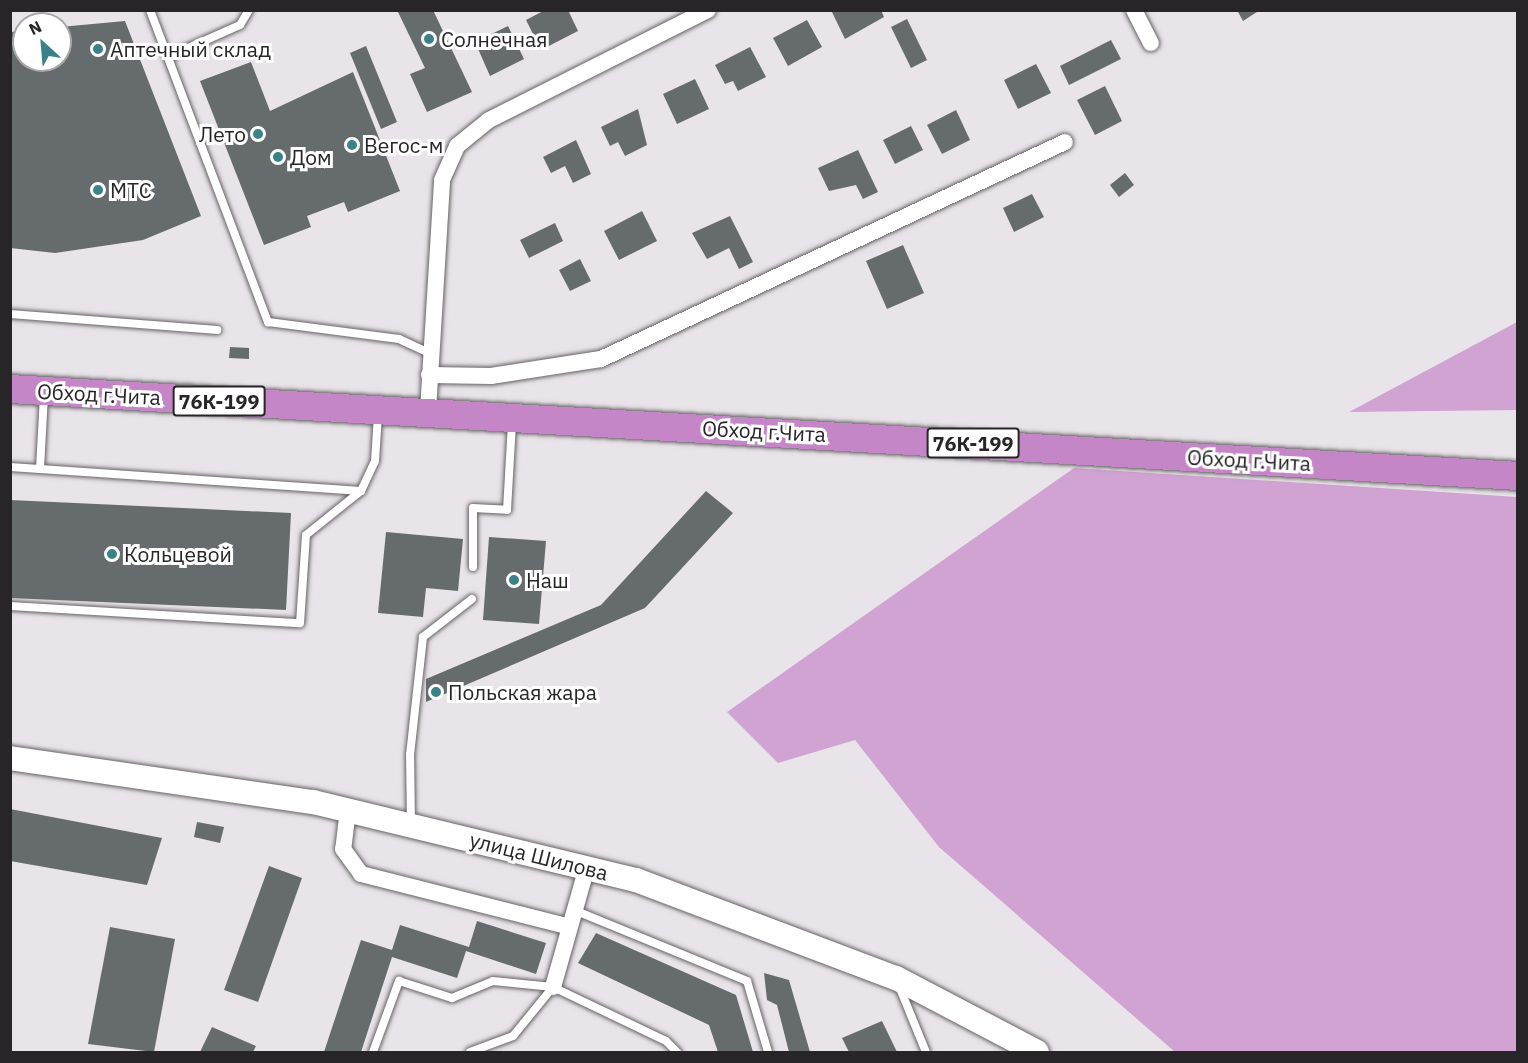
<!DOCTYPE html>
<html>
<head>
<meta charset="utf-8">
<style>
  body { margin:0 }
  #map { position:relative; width:1528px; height:1063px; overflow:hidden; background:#e9e4e9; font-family:"IBM Plex Sans",sans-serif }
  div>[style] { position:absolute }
  .forest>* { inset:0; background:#d1a3d2 }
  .building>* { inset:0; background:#666c6d }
  .roads { filter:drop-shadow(0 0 2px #656265) drop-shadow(0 0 2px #656265) }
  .service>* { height:8px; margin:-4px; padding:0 4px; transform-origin:4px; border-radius:4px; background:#fff }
  .minor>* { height:16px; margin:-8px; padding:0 8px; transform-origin:8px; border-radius:8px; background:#fff }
  .secondary>* { height:24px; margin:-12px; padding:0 12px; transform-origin:12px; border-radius:12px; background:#fff }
  .trunk>* { height:28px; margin:-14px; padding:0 14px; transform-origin:14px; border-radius:14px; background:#c486c6 }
  .dots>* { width:16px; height:16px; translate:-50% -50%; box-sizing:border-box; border:3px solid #fff; border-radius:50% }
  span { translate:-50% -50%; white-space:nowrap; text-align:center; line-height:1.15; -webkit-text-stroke:6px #fff; paint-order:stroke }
  .shield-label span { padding:2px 4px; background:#fff; border:2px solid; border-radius:4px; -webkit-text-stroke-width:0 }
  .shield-label { font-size:20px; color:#272527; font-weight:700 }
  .poi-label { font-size:21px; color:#272527 }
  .left { translate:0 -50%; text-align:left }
  .right { translate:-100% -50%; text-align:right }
  .street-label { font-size:21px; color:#272527 }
  .frame { position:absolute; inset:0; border:12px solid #272527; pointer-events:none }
  .north { position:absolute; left:12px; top:12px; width:60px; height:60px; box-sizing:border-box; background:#fff; border:2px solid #a9a8a9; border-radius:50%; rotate:334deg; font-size:16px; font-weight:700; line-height:24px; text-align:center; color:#272527 }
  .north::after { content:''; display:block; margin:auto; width:21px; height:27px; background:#3a8288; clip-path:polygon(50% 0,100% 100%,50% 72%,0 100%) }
</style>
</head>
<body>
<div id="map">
  <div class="forest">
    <i style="clip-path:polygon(1517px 322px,1517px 410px,1349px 412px)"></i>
    <i style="clip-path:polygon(1074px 468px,1517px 497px,1517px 1052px,1175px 1052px,939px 847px,855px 740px,778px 763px,727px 712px)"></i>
  </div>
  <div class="building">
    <i style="clip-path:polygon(397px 10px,433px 10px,472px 92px,427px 112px,410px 74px,425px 68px)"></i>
    <i style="clip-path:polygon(545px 10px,568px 10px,578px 31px,541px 50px,526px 20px)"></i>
    <i style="clip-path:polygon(831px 10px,881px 10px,884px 17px,845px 39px)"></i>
    <i style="clip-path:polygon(1237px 10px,1260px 10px,1243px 21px)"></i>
    <i style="clip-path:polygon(907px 19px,927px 60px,911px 68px,891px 27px)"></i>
    <i style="clip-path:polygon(807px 20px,822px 47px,788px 66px,773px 38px)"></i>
    <i style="clip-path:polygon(125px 21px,201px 216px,143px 240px,55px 253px,10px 248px,10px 32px,24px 31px,24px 60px,60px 60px,60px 27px)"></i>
    <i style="clip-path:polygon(508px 26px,524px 59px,490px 76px,475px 42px)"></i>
    <i style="clip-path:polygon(1111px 40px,1121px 59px,1069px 85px,1060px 66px)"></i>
    <i style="clip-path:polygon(366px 46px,397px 122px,381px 129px,350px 53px)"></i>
    <i style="clip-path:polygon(750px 47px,766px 77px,738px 91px,733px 81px,725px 84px,715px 65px)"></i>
    <i style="clip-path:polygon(251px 62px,270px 111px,353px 72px,400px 191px,348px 212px,344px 202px,307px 216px,311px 227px,264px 245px,200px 81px)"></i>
    <i style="clip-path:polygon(1036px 64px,1051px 93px,1018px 109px,1004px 80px)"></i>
    <i style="clip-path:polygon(695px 79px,709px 109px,677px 124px,663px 94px)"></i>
    <i style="clip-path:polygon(1105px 86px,1122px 121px,1095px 135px,1077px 100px)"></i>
    <i style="clip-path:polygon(638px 109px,647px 145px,625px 156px,618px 142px,610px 146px,601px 127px)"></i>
    <i style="clip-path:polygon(956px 110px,970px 140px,942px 154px,927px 125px)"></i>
    <i style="clip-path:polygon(911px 126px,923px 150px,895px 164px,883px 140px)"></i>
    <i style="clip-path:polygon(576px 140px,591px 174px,573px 183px,565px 166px,551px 173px,543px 157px)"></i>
    <i style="clip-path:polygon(858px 150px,878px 192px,863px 199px,856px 185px,829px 191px,818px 168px)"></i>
    <i style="clip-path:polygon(1125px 173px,1134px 185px,1119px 197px,1110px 185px)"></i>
    <i style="clip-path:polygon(1032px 194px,1044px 217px,1014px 232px,1003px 208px)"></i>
    <i style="clip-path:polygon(642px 211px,657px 241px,619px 260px,604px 231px)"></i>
    <i style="clip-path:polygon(730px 216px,753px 262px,739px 269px,729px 248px,707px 259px,692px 233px)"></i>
    <i style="clip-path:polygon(555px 223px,563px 241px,529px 258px,520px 240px)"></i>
    <i style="clip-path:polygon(903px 245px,924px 293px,887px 309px,866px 261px)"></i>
    <i style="clip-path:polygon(580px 259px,591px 281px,570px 291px,559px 270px)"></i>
    <i style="clip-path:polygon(230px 347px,249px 348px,249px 359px,229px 358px)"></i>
    <i style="clip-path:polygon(706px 491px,733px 513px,645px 608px,426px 702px,426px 679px,601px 605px)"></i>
    <i style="clip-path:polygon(10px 500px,291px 513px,286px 610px,10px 598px)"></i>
    <i style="clip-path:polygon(386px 532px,463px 539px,458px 591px,426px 588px,423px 617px,378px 613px)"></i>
    <i style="clip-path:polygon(489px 537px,546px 541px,539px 624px,483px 620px)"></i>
    <i style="clip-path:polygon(10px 809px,162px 838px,147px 885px,10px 861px)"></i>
    <i style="clip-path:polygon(197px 822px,224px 827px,220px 843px,194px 837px)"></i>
    <i style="clip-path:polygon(269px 866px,302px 878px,258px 1002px,224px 990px)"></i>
    <i style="clip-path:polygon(477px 921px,546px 943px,536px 974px,466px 951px,457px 978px,392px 957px,361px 1052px,324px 1052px,361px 940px,392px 950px,400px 925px,469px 947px)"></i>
    <i style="clip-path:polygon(110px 927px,175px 939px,154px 1052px,88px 1044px)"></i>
    <i style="clip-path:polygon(596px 933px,736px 995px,753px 1052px,718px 1052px,709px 1025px,578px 963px)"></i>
    <i style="clip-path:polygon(764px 973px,789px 980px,810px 1052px,789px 1052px,777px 1005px,767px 1000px)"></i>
    <i style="clip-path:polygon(882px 1021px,897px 1052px,849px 1052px,842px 1038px)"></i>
    <i style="clip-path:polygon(212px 1027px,256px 1046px,253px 1052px,200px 1052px)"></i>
  </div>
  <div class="roads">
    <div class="service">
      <i style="left:150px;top:10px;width:334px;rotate:69.3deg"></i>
      <i style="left:268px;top:322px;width:132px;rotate:7.4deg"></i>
      <i style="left:399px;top:339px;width:33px;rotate:25deg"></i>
      <i style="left:168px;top:57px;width:79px;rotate:-24deg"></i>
      <i style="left:240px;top:25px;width:17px;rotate:-59deg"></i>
      <i style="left:10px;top:314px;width:208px;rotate:4.4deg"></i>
      <i style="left:44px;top:395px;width:74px;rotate:93.1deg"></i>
      <i style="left:40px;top:469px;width:322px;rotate:3.9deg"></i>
      <i style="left:10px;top:467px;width:30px;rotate:4deg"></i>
      <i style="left:473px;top:567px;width:59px;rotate:-90deg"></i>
      <i style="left:473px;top:508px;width:34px;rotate:3deg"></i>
      <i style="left:507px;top:510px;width:87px;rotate:-86.7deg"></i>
      <i style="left:10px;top:606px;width:290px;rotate:3.4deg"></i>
      <i style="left:300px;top:623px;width:88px;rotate:-86.1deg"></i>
      <i style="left:306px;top:535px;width:70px;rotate:-38.7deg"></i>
      <i style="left:361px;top:491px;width:33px;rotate:-65deg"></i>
      <i style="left:375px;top:461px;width:46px;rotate:-86.3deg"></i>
      <i style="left:411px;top:824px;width:69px;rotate:-90.8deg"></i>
      <i style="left:410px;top:755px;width:119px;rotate:-83.7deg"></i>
      <i style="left:423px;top:637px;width:62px;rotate:-37.8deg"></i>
      <i style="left:574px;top:910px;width:187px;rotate:22.3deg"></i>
      <i style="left:747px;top:981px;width:74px;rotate:73.5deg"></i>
      <i style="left:899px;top:986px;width:71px;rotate:67.8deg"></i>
      <i style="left:373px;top:1052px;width:76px;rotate:-69.9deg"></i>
      <i style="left:399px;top:981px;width:56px;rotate:17.8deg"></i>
      <i style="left:452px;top:998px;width:44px;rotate:-22.5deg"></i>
      <i style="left:493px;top:981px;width:60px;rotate:5.7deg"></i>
      <i style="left:553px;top:987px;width:125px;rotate:25.5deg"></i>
      <i style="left:666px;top:1041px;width:16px;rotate:45deg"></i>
      <i style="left:470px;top:1052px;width:46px;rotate:-20.4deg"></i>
      <i style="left:513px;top:1036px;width:63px;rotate:-50.8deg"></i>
    </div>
    <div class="minor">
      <i style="left:1134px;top:10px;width:37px;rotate:63deg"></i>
      <i style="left:429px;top:375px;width:62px;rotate:0.9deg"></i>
      <i style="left:491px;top:376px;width:111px;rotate:-8.8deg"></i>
      <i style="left:601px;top:359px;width:512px;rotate:-25.06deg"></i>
      <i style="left:428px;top:411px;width:231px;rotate:-86.5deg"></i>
      <i style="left:442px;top:180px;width:37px;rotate:-66deg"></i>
      <i style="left:457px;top:146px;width:41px;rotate:-39.1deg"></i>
      <i style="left:489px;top:120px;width:245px;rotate:-26.7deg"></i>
      <i style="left:348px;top:810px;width:39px;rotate:97deg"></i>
      <i style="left:343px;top:849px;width:31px;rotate:54deg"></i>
      <i style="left:361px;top:874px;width:212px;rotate:14.2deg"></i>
      <i style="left:553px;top:987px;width:125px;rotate:-74.2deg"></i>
    </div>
    <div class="secondary">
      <i style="left:10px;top:758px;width:306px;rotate:8.3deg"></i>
      <i style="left:313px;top:802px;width:332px;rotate:13.6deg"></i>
      <i style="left:636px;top:880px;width:278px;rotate:20.7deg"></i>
      <i style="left:896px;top:978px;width:159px;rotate:27.7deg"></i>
    </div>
    <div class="trunk">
      <i style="left:10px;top:389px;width:1511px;rotate:3.3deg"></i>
    </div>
  </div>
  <div class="dots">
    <i style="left:429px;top:39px;background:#3a8288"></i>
    <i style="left:98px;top:49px;background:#3a8288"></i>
    <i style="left:258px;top:134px;background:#3a8288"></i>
    <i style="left:352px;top:145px;background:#3a8288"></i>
    <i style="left:278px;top:157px;background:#3a8288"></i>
    <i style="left:98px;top:190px;background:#3a8288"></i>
    <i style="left:112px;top:554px;background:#3a8288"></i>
    <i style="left:514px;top:580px;background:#3a8288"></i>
    <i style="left:436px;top:692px;background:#3a8288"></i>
  </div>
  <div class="shield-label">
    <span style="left:219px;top:401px">76К-199</span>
    <span style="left:973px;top:443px">76К-199</span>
  </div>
  <div class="poi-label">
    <span class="left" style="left:441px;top:39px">Солнечная</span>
    <span class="left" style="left:110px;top:49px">Аптечный склад</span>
    <span class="right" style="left:246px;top:134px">Лето</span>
    <span class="left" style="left:364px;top:145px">Вегос-м</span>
    <span class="left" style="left:290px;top:157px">Дом</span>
    <span class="left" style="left:110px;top:190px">МТС</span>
    <span class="left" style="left:124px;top:554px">Кольцевой</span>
    <span class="left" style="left:526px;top:580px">Наш</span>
    <span class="left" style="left:448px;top:692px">Польская жара</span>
  </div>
  <div class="street-label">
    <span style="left:99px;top:394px;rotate:3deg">Обход г.Чита</span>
    <span style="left:764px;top:431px;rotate:3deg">Обход г.Чита</span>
    <span style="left:1249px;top:460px;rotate:3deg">Обход г.Чита</span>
    <span style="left:539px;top:856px;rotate:14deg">улица Шилова</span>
  </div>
  <div class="frame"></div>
  <div class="north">N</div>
</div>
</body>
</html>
